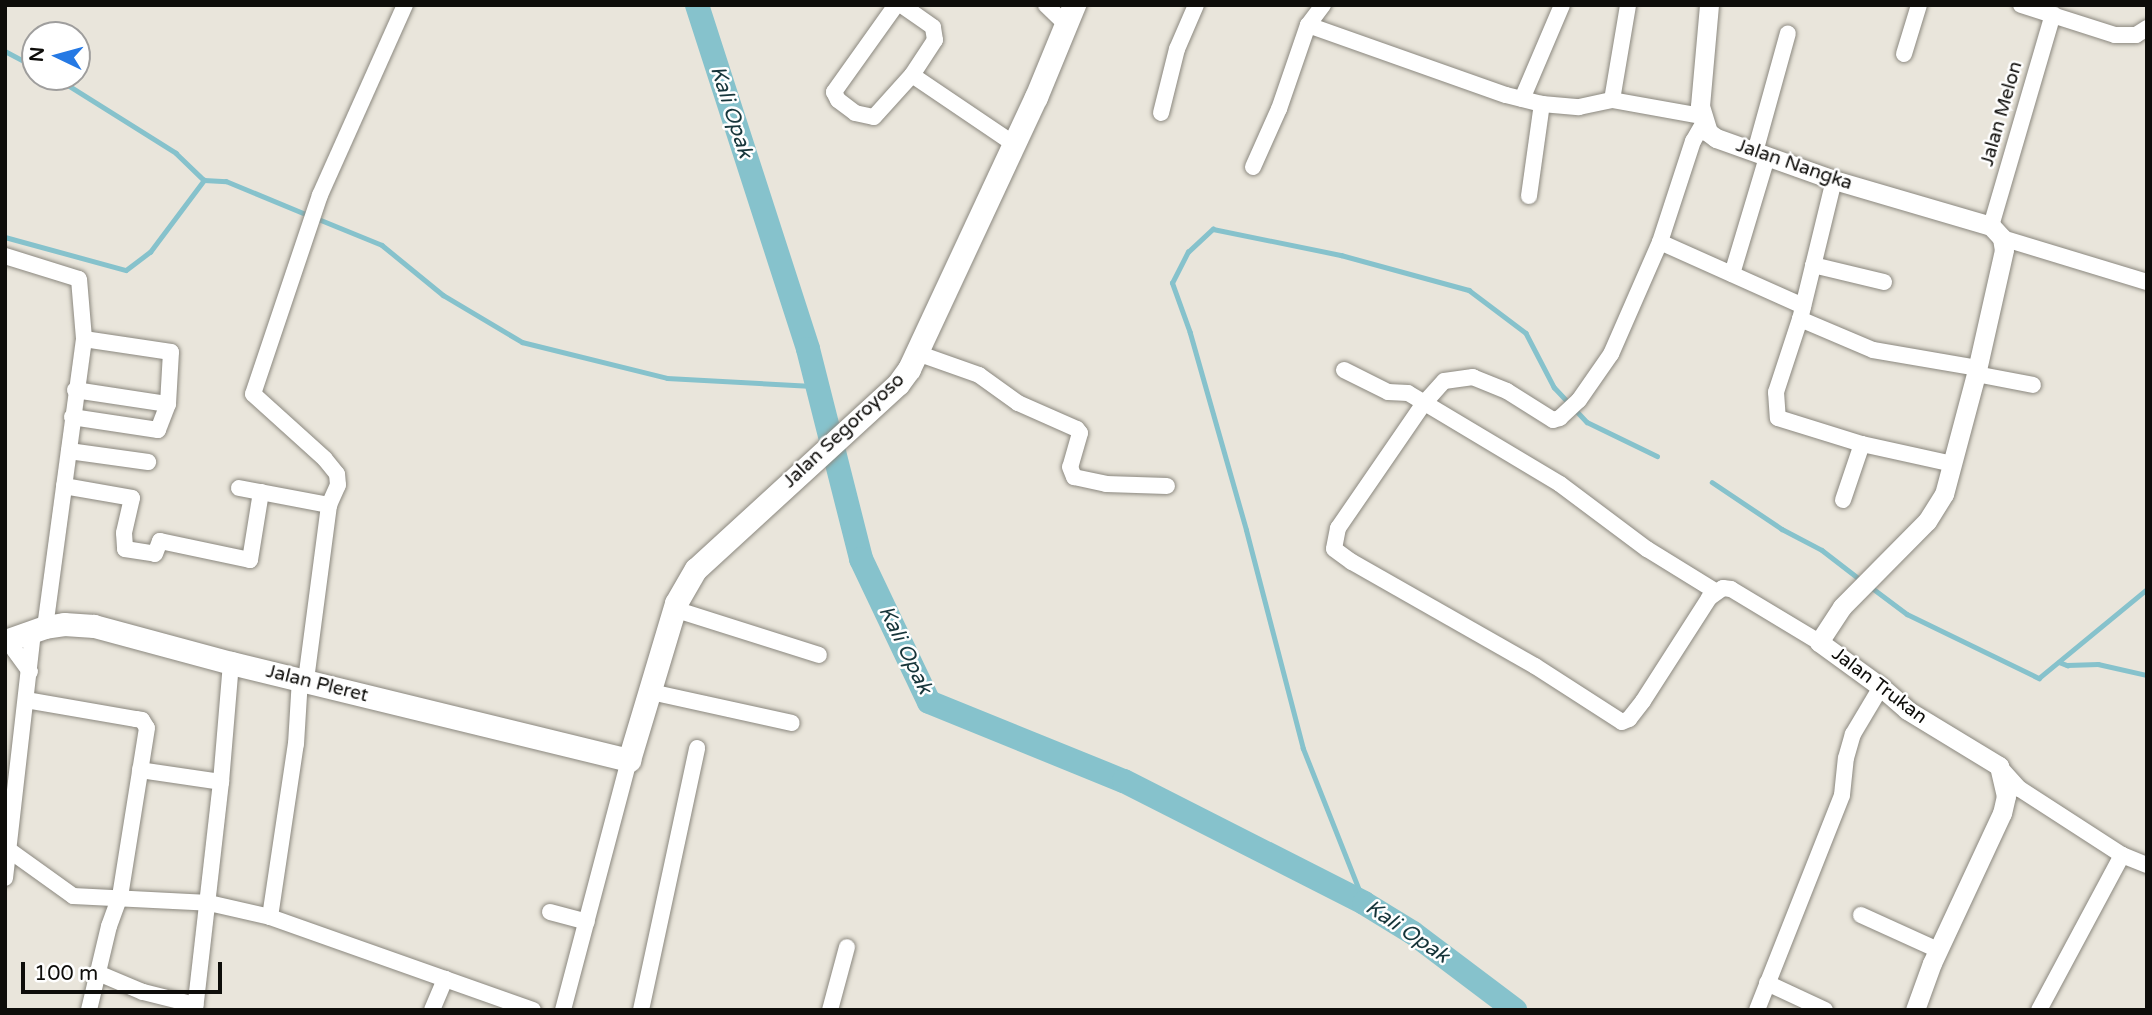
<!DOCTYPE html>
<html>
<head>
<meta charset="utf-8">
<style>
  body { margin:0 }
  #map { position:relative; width:2152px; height:1015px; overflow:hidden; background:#e9e5db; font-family:"Varela Round",sans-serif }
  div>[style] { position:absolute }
  .stream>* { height:4.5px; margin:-2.25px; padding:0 2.25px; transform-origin:2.25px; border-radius:2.25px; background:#86c2cc }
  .river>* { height:24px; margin:-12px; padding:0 12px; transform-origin:12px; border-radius:12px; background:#86c2cc }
  .roads { filter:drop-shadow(0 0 2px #8b887f) drop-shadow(0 0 2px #8b887f) }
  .minor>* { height:16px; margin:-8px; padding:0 8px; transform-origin:8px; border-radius:8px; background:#fff }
  .tertiary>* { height:19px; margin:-9.5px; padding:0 9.5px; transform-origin:9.5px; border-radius:9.5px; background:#fff }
  .secondary>* { height:23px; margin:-11.5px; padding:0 11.5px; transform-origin:11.5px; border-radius:11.5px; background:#fff }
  span { translate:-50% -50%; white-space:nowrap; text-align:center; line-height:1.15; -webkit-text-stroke:5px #fff; paint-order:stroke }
  .street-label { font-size:19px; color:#0e0d0a }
  .water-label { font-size:21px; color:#16353a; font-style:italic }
  .frame { position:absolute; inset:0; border:7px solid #0e0d0a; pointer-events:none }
  .north { position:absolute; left:21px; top:21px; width:70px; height:70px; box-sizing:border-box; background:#fff; border:2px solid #9f9e9d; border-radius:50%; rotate:275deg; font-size:19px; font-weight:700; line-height:28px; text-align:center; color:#0e0d0a }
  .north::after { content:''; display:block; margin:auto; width:24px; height:32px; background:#2579e4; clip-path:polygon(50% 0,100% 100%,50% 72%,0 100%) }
  .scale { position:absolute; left:21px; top:962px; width:201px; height:32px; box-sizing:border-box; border:4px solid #0e0d0a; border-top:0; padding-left:9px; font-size:21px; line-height:24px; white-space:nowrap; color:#0e0d0a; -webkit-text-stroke:5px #fff; paint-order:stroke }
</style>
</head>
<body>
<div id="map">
  <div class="stream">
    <i style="left:5px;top:51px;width:34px;rotate:28deg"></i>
    <i style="left:55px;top:77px;width:143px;rotate:32.1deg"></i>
    <i style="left:176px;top:153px;width:39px;rotate:44deg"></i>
    <i style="left:204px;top:180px;width:22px;rotate:3deg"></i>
    <i style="left:226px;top:181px;width:89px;rotate:22.5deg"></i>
    <i style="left:316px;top:218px;width:71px;rotate:22.2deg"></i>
    <i style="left:382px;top:245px;width:79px;rotate:39.3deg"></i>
    <i style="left:443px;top:295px;width:92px;rotate:30.7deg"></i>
    <i style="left:522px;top:342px;width:149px;rotate:13.9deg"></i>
    <i style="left:667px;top:378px;width:150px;rotate:3.1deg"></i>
    <i style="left:5px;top:237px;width:125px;rotate:15.3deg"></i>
    <i style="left:126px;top:270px;width:30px;rotate:-37deg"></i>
    <i style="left:150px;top:252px;width:90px;rotate:-53.1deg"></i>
    <i style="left:1712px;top:482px;width:84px;rotate:33.9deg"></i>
    <i style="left:1782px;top:529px;width:45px;rotate:27.7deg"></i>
    <i style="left:1822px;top:550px;width:49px;rotate:37.6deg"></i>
    <i style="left:1871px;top:587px;width:45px;rotate:36.9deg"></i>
    <i style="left:1907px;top:614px;width:147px;rotate:25.9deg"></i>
    <i style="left:2039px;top:678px;width:140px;rotate:-39.5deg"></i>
    <i style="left:2059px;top:662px;width:9px;rotate:21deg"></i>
    <i style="left:2067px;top:665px;width:31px;rotate:-2deg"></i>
    <i style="left:2098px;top:664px;width:50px;rotate:12.7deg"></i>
    <i style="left:1364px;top:903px;width:166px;rotate:-111.6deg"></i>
    <i style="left:1303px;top:749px;width:226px;rotate:-104.6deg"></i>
    <i style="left:1246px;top:530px;width:205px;rotate:-105.9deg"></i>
    <i style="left:1190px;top:333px;width:53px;rotate:-109.8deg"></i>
    <i style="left:1172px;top:283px;width:35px;rotate:-63deg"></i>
    <i style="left:1188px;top:252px;width:34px;rotate:-43deg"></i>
    <i style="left:1213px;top:229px;width:131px;rotate:11.5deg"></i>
    <i style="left:1341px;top:255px;width:133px;rotate:15.3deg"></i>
    <i style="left:1469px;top:290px;width:71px;rotate:37deg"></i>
    <i style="left:1526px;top:333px;width:61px;rotate:62.6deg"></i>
    <i style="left:1554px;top:387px;width:48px;rotate:46.7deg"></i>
    <i style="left:1587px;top:422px;width:78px;rotate:25.9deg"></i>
  </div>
  <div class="river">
    <i style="left:697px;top:5px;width:361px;rotate:72.1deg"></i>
    <i style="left:808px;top:349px;width:217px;rotate:75.8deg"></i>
    <i style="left:861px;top:559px;width:158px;rotate:64.6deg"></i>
    <i style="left:929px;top:702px;width:210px;rotate:22.1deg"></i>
    <i style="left:1124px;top:781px;width:269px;rotate:26.9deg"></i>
    <i style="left:1364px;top:903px;width:57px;rotate:31.5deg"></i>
    <i style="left:1413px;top:933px;width:128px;rotate:37deg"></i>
  </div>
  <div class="roads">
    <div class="minor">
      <i style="left:896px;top:5px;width:107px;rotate:125.5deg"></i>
      <i style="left:834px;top:92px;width:9px;rotate:63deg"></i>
      <i style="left:838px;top:100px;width:21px;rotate:37deg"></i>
      <i style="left:855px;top:113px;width:19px;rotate:12deg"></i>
      <i style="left:874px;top:117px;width:57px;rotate:-47.9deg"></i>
      <i style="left:912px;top:75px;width:42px;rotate:-56.7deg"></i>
      <i style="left:935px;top:40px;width:13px;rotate:-99deg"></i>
      <i style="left:933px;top:27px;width:39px;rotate:-145deg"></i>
      <i style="left:1046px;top:5px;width:28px;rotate:44deg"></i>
      <i style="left:2021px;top:5px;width:99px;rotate:17.7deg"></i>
      <i style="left:2115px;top:35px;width:21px"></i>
      <i style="left:2136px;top:35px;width:13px;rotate:-32deg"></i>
      <i style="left:1308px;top:25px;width:210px;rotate:19.5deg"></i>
      <i style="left:1506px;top:95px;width:37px;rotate:14deg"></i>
      <i style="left:1542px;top:104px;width:37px;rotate:5deg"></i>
      <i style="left:1579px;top:107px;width:34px;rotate:-12deg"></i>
      <i style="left:1612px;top:100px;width:90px;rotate:10.2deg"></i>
      <i style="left:1904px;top:54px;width:51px;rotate:-73deg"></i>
      <i style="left:912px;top:75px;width:123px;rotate:34.1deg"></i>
      <i style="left:1522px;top:99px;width:102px;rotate:-66.9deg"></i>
      <i style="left:1612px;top:100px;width:96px;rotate:-80.4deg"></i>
      <i style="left:1161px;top:113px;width:66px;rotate:-76deg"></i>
      <i style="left:1177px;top:49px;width:48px;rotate:-66.6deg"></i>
      <i style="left:1703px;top:124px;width:20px;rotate:120deg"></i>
      <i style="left:1693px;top:141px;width:106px;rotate:108.1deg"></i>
      <i style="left:1660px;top:242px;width:122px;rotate:113.6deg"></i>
      <i style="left:1611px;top:354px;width:56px;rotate:124.8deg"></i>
      <i style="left:1579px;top:400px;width:26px;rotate:137deg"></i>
      <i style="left:1560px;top:418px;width:7px;rotate:164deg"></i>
      <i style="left:1553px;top:420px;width:54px;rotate:-147.8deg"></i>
      <i style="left:1507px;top:391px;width:37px;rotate:-158deg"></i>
      <i style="left:1473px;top:377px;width:29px;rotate:172deg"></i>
      <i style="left:1444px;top:381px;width:30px;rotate:132deg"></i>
      <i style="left:1424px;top:403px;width:152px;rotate:124.5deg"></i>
      <i style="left:1338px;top:528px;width:21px;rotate:101deg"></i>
      <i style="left:1334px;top:549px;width:22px;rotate:36deg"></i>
      <i style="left:1352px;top:562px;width:210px;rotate:29.6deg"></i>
      <i style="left:1535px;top:666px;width:103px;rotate:32.8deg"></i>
      <i style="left:1622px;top:722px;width:8px;rotate:-23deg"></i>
      <i style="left:1629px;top:719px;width:23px;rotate:-52deg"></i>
      <i style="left:1643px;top:701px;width:122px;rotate:-57.3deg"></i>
      <i style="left:1709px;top:598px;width:17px;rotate:-36deg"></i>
      <i style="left:1723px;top:588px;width:8px;rotate:7deg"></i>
      <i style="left:1731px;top:589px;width:103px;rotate:31.1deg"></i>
      <i style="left:1755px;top:152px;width:123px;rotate:-74.5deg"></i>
      <i style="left:1253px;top:167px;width:64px;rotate:-65.9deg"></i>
      <i style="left:1279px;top:109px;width:89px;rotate:-71deg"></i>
      <i style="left:1308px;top:25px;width:25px;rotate:-53deg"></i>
      <i style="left:1834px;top:180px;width:143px;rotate:103.7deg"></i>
      <i style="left:1800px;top:319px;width:77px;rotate:108.2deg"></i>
      <i style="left:1776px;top:392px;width:26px;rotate:86deg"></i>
      <i style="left:1778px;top:418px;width:88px;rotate:17.2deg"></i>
      <i style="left:1862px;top:444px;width:93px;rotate:12.4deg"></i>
      <i style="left:1529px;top:196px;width:93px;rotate:-82deg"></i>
      <i style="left:1991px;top:226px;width:221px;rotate:-73.7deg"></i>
      <i style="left:2002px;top:238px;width:152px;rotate:16.9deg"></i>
      <i style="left:1660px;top:242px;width:157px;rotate:24.1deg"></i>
      <i style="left:5px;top:256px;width:77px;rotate:17.3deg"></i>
      <i style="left:79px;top:279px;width:60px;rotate:85.2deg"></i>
      <i style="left:84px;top:339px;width:291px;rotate:97.7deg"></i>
      <i style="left:1813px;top:265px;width:73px;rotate:13.5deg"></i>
      <i style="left:1732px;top:274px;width:122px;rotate:-73.3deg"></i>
      <i style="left:1800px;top:319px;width:79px;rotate:23deg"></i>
      <i style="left:1873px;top:350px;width:107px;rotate:9.7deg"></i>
      <i style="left:917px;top:353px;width:66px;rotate:19.5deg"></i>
      <i style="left:979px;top:375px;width:48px;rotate:35.7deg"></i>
      <i style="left:1018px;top:403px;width:64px;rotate:23.8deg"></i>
      <i style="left:1077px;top:429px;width:5px;rotate:53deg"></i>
      <i style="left:1080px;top:433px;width:35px;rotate:106deg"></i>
      <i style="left:1070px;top:467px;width:11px;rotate:68deg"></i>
      <i style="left:1074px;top:477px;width:33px;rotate:12deg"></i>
      <i style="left:1106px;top:484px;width:61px;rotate:1.9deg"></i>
      <i style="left:1344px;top:370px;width:49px;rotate:26.6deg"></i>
      <i style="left:1388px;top:392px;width:20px;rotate:3deg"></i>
      <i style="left:1408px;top:393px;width:177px;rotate:30.9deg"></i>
      <i style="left:1560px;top:484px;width:109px;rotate:36.8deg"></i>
      <i style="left:1647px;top:549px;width:80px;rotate:31.7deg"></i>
      <i style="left:1976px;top:374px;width:58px;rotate:10.9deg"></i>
      <i style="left:75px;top:390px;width:94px;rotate:8.6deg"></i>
      <i style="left:72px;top:417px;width:87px;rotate:8.6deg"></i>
      <i style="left:158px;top:430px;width:28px;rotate:-69deg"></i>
      <i style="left:168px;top:404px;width:52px;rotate:-86.7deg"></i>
      <i style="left:171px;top:352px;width:88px;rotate:-171.5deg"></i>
      <i style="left:69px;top:451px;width:80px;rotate:7.9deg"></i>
      <i style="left:64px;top:486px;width:69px;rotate:10deg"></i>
      <i style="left:132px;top:498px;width:36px;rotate:103deg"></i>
      <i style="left:124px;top:533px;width:16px;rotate:86deg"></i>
      <i style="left:125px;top:549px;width:30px;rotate:9deg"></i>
      <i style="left:155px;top:554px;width:14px;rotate:-69deg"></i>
      <i style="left:160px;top:541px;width:92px;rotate:11.9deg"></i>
      <i style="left:250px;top:560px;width:69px;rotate:-80.8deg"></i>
      <i style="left:239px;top:488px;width:92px;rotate:10.7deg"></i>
      <i style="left:1843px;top:500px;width:59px;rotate:-71.3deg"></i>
      <i style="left:674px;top:609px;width:152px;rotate:17.6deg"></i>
      <i style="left:7px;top:640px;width:39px;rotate:54deg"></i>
      <i style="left:306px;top:680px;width:177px;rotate:-82.5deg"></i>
      <i style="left:329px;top:505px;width:22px;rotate:-66deg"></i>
      <i style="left:338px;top:485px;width:11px;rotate:-95deg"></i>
      <i style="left:337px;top:474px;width:19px;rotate:-129deg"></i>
      <i style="left:325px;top:459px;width:97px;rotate:-137.9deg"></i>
      <i style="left:253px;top:394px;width:210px;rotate:-71.4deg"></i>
      <i style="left:320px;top:195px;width:208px;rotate:-65.9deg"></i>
      <i style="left:651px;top:692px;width:144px;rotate:12.4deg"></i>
      <i style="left:26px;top:700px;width:112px;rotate:9.8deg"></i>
      <i style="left:136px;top:719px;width:6px;rotate:9deg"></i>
      <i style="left:142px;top:720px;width:9px;rotate:58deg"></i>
      <i style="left:147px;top:728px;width:170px;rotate:99.1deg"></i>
      <i style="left:120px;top:896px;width:32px;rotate:110deg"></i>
      <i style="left:109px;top:926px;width:86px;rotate:103.4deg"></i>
      <i style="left:1999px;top:766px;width:31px;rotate:48deg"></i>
      <i style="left:2020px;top:789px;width:121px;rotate:32.9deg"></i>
      <i style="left:2122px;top:855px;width:27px;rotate:22deg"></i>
      <i style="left:140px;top:770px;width:82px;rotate:8.4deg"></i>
      <i style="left:9px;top:850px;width:79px;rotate:35.7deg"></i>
      <i style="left:73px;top:896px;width:136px;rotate:2.9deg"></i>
      <i style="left:209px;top:903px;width:63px;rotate:12.9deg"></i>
      <i style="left:270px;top:917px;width:279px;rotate:19.5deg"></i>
      <i style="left:5px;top:878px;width:249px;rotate:-83.5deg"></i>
      <i style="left:550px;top:912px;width:38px;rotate:15deg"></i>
      <i style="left:1861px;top:915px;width:85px;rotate:24.4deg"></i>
      <i style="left:270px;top:917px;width:175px;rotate:-81.5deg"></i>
      <i style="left:296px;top:744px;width:65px;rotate:-86.5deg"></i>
      <i style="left:98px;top:973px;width:49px;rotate:22.9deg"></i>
      <i style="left:143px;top:992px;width:54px;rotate:14deg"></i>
      <i style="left:1767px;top:983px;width:64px;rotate:25deg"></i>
      <i style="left:195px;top:1010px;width:229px;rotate:-83.5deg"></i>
      <i style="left:221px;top:782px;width:119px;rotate:-85.2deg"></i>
      <i style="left:432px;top:1010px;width:34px;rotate:-67deg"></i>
      <i style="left:563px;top:1010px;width:259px;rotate:-75.2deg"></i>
      <i style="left:641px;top:1010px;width:268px;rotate:-77.9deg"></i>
      <i style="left:830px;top:1010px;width:65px;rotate:-74.9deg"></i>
      <i style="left:1757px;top:1010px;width:231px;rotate:-68.4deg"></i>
      <i style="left:1842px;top:795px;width:37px;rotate:-84deg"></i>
      <i style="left:1846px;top:758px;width:25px;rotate:-74deg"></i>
      <i style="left:1853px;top:734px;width:55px;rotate:-59.2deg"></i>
      <i style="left:2039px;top:1010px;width:176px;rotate:-61.8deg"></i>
    </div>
    <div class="tertiary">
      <i style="left:1709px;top:5px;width:101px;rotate:95.1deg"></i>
      <i style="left:1700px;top:106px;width:27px;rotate:73deg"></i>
      <i style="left:1708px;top:132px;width:10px;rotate:37deg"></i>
      <i style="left:1716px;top:138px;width:125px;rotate:19.6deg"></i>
      <i style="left:1834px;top:180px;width:164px;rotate:16.3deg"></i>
      <i style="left:1991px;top:226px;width:16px;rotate:47deg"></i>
      <i style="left:2002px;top:238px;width:12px;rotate:81deg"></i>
      <i style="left:2004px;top:250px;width:127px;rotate:102.7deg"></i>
      <i style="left:1976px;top:374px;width:124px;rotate:104.9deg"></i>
      <i style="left:1944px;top:494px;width:32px;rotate:122deg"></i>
      <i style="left:1927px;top:521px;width:121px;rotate:134.7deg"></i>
      <i style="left:1842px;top:607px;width:42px;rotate:123.3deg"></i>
      <i style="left:1819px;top:642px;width:77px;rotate:36deg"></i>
      <i style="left:1881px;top:687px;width:35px;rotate:41deg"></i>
      <i style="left:1907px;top:710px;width:108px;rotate:31.3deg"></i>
      <i style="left:1999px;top:766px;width:31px;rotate:77deg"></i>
      <i style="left:2006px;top:796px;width:17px;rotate:103deg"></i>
      <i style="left:2002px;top:813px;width:166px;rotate:115deg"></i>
      <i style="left:1932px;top:963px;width:50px;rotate:109.9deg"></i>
    </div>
    <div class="secondary">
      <i style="left:5px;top:641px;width:42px;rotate:-19.3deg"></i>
      <i style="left:45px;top:627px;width:19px;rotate:-9deg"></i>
      <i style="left:64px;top:624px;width:30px;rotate:4deg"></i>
      <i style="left:94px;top:626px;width:142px;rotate:15.1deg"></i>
      <i style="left:231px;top:663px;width:410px;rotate:13.7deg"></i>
      <i style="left:629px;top:760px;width:164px;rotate:-73.3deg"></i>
      <i style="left:676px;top:603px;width:39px;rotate:-60deg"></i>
      <i style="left:696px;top:569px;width:274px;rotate:-42.5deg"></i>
      <i style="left:898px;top:384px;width:19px;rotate:-54deg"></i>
      <i style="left:909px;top:369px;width:300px;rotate:-65deg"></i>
      <i style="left:1036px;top:97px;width:100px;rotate:-67.6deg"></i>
    </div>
  </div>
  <div class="street-label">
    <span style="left:2002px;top:114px;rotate:-74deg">Jalan Melon</span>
    <span style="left:1794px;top:165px;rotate:19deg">Jalan Nangka</span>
    <span style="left:844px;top:431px;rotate:-43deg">Jalan Segoroyoso</span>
    <span style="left:317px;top:684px;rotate:14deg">Jalan Pleret</span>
    <span style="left:1879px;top:686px;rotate:37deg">Jalan Trukan</span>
  </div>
  <div class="water-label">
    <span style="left:731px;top:112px;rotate:72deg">Kali Opak</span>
    <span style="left:905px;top:650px;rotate:64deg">Kali Opak</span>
    <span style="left:1407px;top:932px;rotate:34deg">Kali Opak</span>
  </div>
  <div class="frame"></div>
  <div class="north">N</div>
  <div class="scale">100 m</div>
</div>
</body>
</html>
